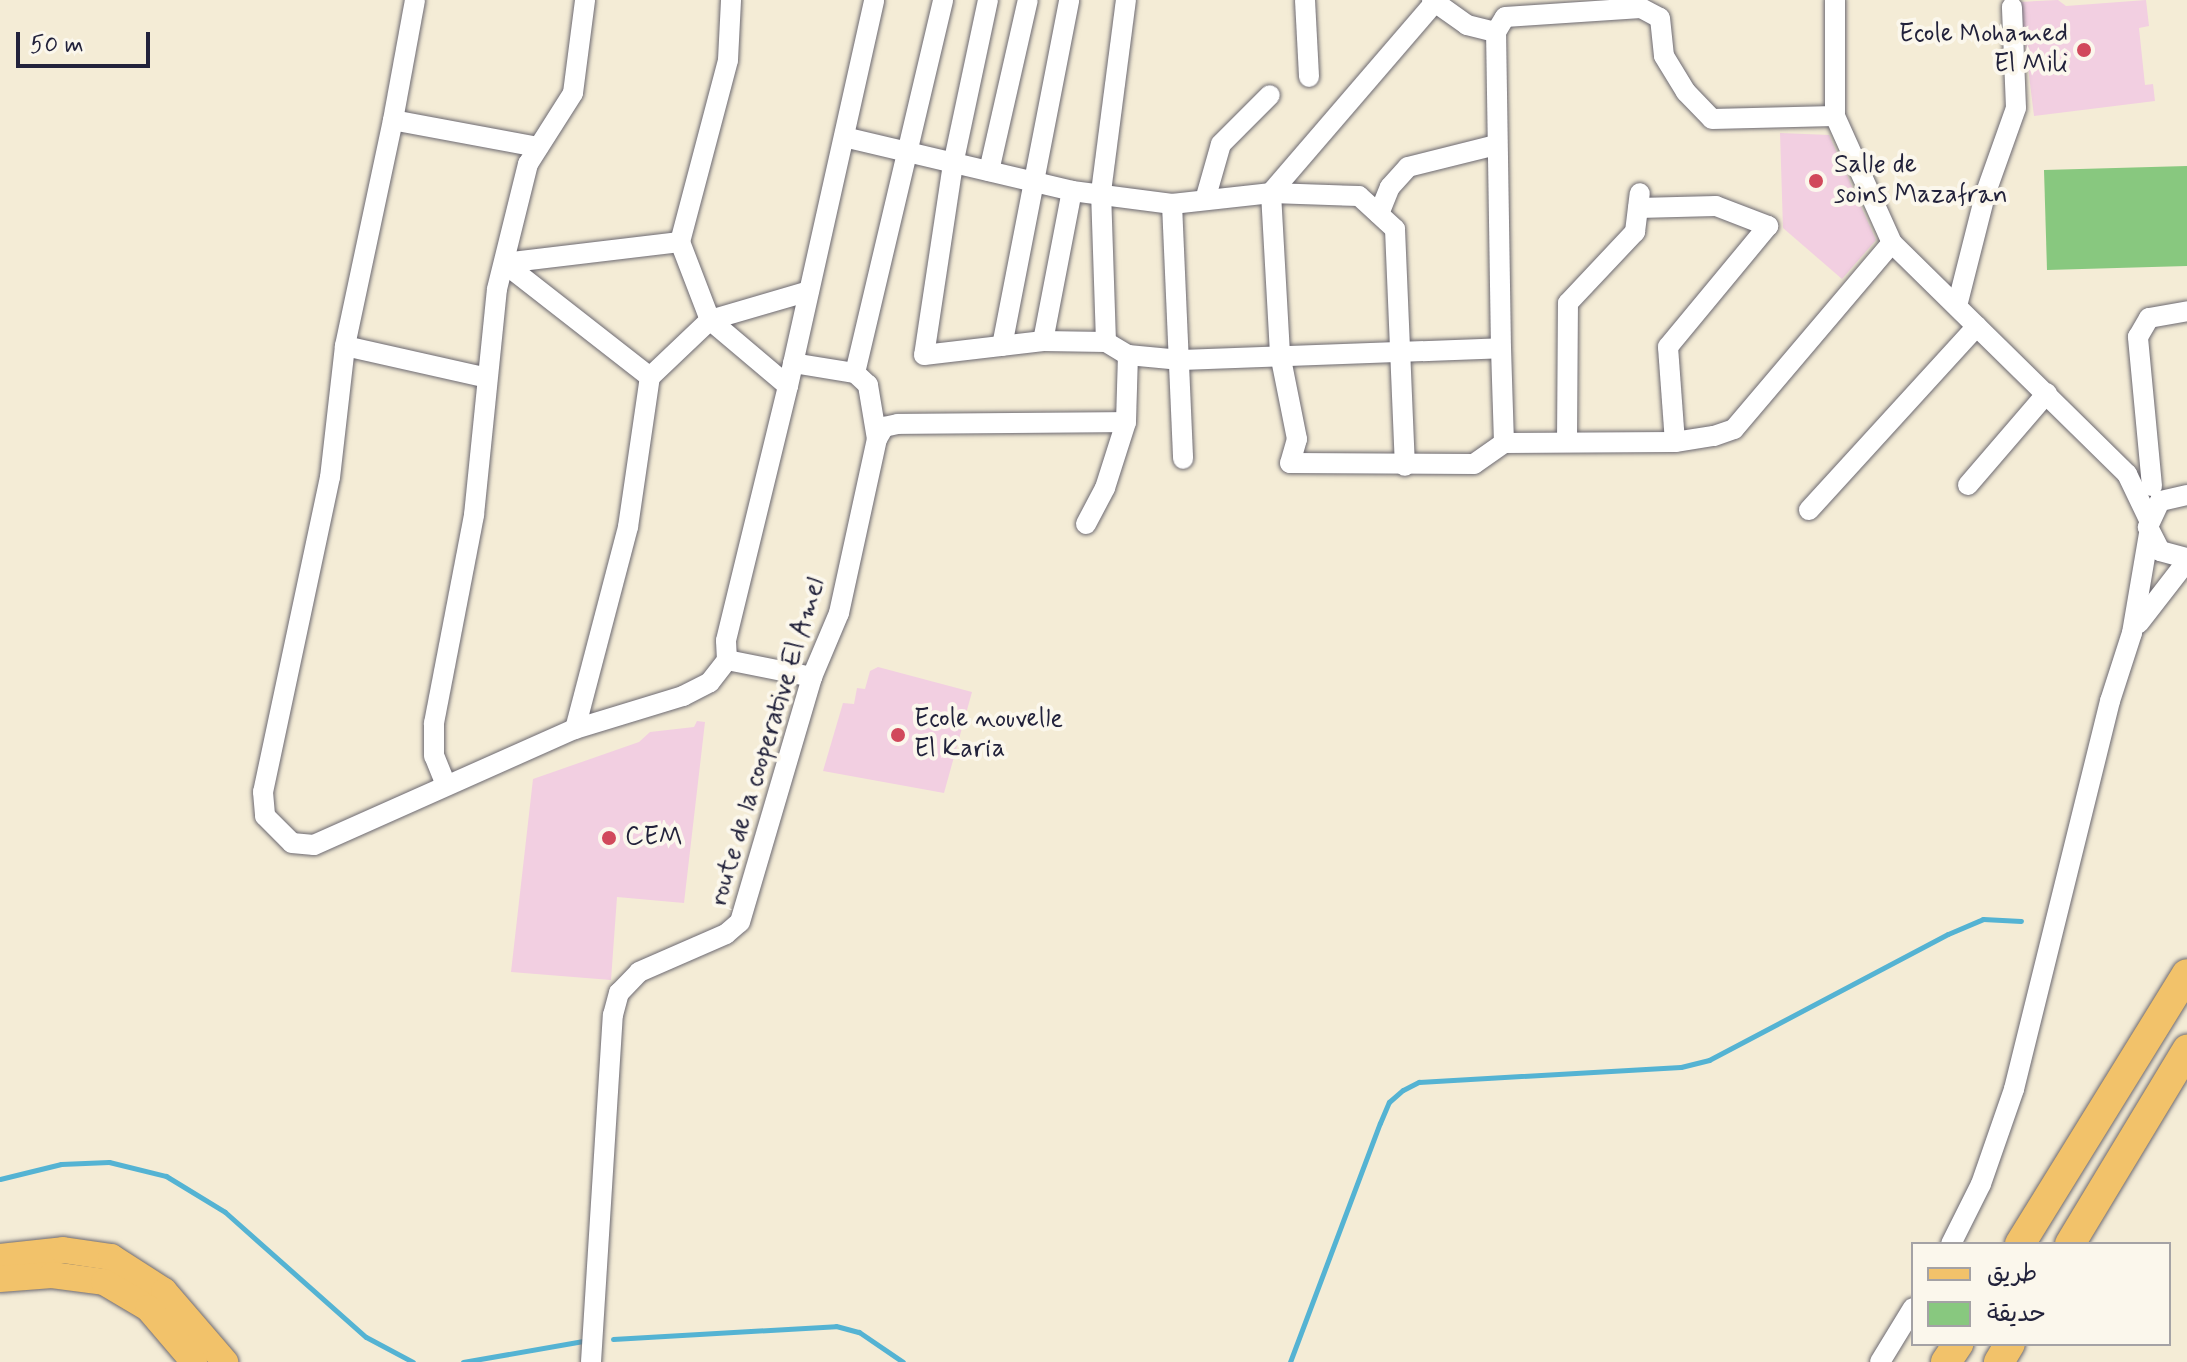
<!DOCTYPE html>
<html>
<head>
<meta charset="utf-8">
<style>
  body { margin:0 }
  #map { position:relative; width:2187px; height:1362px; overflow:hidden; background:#f4ecd6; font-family:Mynerve,"Playpen Sans Arabic",sans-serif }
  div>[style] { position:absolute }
  .built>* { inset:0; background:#f2cfe1 }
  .green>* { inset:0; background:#88c87f }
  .stream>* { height:5px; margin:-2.5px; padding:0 2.5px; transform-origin:2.5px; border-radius:2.5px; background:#54b3d3 }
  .roads { filter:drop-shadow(0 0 2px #6c6971) drop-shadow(0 0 2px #6c6971) }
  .minor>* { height:20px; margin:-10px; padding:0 10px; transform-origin:10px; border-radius:10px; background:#fff }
  .major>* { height:26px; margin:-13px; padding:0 13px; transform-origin:13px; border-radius:13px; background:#f2c26a }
  .highway>* { height:30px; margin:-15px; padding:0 15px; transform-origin:15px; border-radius:15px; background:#f2c26a }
  .dots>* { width:22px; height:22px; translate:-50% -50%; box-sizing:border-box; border:4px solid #fbf7ec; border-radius:50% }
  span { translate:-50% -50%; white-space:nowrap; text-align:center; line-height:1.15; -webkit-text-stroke:8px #fbf7ec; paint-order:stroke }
  .poi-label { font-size:26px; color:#22223b }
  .right { translate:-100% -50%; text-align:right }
  .left { translate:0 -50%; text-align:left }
  .street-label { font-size:26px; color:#22223b }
  .legend { position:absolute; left:1911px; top:1242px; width:260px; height:104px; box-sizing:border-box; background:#fbf7ec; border:2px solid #a4a2a5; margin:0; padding:10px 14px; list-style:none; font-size:24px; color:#22223b }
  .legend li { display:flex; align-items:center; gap:16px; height:40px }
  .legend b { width:40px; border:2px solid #a4a2a5 }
  .scale { position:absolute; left:16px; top:32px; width:134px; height:36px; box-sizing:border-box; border:4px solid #22223b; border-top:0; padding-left:10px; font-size:24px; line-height:28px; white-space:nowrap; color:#22223b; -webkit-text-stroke:6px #fbf7ec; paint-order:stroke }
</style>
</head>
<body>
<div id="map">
  <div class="built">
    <i style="clip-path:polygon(2058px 0,2066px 6px,2146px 0,2149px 26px,2139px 28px,2145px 85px,2153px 84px,2155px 101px,2034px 116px,2020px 2px)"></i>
    <i style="clip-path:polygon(1780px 133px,1829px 135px,1876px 240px,1842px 279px,1783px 228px)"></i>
    <i style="clip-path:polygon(878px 667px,972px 692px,944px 793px,823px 771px,843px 703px,854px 704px,857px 688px,865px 689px,870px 671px)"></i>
    <i style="clip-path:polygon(697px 721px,705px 722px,684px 903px,617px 897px,611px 980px,511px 972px,533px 779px,639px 742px,650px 732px,694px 727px)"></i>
  </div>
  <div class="green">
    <i style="clip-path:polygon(2187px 166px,2187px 266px,2047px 270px,2044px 170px)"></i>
  </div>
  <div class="stream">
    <i style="left:0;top:1179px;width:63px;rotate:-13.8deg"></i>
    <i style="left:61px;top:1164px;width:48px;rotate:-2.4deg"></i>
    <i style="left:109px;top:1162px;width:59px;rotate:13.8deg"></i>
    <i style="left:166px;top:1176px;width:69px;rotate:31.4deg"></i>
    <i style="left:225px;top:1212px;width:188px;rotate:41.6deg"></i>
    <i style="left:366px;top:1337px;width:53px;rotate:28deg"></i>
    <i style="left:613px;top:1339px;width:223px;rotate:-3.3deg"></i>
    <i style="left:836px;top:1326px;width:24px;rotate:15deg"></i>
    <i style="left:859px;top:1332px;width:53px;rotate:34.3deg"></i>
    <i style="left:463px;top:1362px;width:122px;rotate:-9.9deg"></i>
    <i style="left:1290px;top:1362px;width:255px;rotate:-69.4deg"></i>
    <i style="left:1380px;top:1123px;width:23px;rotate:-67deg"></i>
    <i style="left:1389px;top:1102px;width:18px;rotate:-41deg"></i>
    <i style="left:1403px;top:1090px;width:18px;rotate:-27deg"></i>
    <i style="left:1419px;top:1082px;width:262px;rotate:-3.3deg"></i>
    <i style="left:1681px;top:1067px;width:29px;rotate:-14deg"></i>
    <i style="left:1709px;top:1060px;width:270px;rotate:-27.8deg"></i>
    <i style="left:1948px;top:934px;width:38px;rotate:-23deg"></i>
    <i style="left:1983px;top:919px;width:38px;rotate:3deg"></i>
  </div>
  <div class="roads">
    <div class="minor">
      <i style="left:988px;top:0;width:168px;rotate:102deg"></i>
      <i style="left:953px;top:164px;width:193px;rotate:98.6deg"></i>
      <i style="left:924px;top:355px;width:120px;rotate:-6.7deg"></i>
      <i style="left:1043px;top:341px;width:63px;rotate:0.9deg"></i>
      <i style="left:1106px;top:342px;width:26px;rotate:31deg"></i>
      <i style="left:1128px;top:355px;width:53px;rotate:5.4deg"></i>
      <i style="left:1181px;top:360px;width:320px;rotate:-2.1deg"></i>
      <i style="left:1501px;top:348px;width:316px;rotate:-90.9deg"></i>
      <i style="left:1305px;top:0;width:77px;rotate:87deg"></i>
      <i style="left:1432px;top:0;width:43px;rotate:35.5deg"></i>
      <i style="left:1467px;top:25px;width:30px;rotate:14deg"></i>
      <i style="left:1496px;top:32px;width:17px;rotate:-59deg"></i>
      <i style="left:1505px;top:17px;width:136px;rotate:-3.8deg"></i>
      <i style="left:1641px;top:8px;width:21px;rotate:28deg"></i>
      <i style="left:1660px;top:18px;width:38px;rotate:84deg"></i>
      <i style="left:1664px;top:56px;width:42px;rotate:58.6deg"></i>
      <i style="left:1686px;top:92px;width:37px;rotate:46deg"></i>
      <i style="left:1712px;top:119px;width:123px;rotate:-1.4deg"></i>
      <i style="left:1835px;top:0;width:116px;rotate:90deg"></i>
      <i style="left:1835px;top:116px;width:139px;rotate:65.8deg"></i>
      <i style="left:1892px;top:243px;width:330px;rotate:44.5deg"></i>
      <i style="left:2127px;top:474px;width:51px;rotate:64.4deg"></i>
      <i style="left:1435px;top:2px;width:252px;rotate:130.7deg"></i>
      <i style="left:1271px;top:193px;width:161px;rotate:86.8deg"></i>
      <i style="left:1280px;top:354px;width:87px;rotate:78.7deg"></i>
      <i style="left:1297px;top:439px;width:25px;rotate:106deg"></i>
      <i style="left:1290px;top:463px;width:184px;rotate:0.3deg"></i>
      <i style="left:1474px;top:464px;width:37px;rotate:-35deg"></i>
      <i style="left:393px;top:120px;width:122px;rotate:-79.6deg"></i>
      <i style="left:844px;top:137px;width:234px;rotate:13.3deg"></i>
      <i style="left:1072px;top:191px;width:101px;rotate:7.4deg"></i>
      <i style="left:1172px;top:204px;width:100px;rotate:-6.3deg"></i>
      <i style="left:1271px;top:193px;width:88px;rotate:2deg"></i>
      <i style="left:1359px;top:196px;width:49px;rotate:42.5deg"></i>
      <i style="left:1395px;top:229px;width:237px;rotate:87.6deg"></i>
      <i style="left:538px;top:147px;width:147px;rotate:-169.5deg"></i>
      <i style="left:393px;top:120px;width:231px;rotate:102deg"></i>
      <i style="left:345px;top:346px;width:132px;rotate:96.5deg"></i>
      <i style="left:330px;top:477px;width:322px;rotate:102deg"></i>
      <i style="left:263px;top:792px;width:24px;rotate:85deg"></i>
      <i style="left:265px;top:816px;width:38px;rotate:45deg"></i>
      <i style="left:292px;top:843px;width:22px;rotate:5deg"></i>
      <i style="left:314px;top:845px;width:286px;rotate:-24deg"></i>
      <i style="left:575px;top:729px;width:113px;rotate:-17deg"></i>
      <i style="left:683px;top:696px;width:30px;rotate:-27deg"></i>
      <i style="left:710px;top:682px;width:28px;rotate:-52deg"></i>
      <i style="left:727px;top:660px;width:87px;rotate:11.3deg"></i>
      <i style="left:989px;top:171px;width:175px;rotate:-77.2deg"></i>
      <i style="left:1205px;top:200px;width:58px;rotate:-74.1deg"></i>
      <i style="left:1221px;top:144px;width:69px;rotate:-45deg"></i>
      <i style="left:1172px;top:204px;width:255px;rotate:87.5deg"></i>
      <i style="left:1638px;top:208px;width:78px;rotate:-1.5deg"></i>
      <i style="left:1716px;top:206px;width:56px;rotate:21deg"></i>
      <i style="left:1768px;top:226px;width:157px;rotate:129.6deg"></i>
      <i style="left:1668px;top:347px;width:95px;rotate:85.8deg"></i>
      <i style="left:1379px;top:214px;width:29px;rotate:-68deg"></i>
      <i style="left:1390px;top:187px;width:27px;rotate:-48deg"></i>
      <i style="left:1408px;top:167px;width:91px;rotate:-14deg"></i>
      <i style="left:504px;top:263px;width:185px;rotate:38deg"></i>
      <i style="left:504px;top:263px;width:177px;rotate:-6.8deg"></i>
      <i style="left:1957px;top:306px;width:114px;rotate:-75.8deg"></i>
      <i style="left:1985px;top:195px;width:92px;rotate:-70.4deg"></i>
      <i style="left:2016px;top:108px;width:101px;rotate:-92.3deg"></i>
      <i style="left:710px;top:320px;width:102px;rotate:40.2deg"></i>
      <i style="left:788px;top:386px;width:262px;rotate:103.7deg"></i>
      <i style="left:726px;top:641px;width:19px;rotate:87deg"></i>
      <i style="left:710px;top:320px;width:103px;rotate:-16.3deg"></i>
      <i style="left:1043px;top:341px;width:153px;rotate:-79.1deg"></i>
      <i style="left:1106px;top:342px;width:150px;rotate:-91.9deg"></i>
      <i style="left:1101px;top:192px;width:194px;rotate:-82.6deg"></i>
      <i style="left:345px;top:346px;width:142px;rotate:12.6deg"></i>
      <i style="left:1002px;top:346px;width:352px;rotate:-79deg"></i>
      <i style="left:1501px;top:348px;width:95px;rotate:88.2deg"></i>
      <i style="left:1504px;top:443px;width:171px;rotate:-0.3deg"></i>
      <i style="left:1675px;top:442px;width:39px;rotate:-9deg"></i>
      <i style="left:1714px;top:436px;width:21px;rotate:-19deg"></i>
      <i style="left:1734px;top:429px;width:244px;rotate:-49.7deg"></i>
      <i style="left:793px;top:363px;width:63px;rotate:9.2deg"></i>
      <i style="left:788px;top:386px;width:395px;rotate:-77.4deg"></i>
      <i style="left:877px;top:439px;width:55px;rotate:-99.5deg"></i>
      <i style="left:868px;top:385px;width:18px;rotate:-137deg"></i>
      <i style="left:855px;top:373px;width:383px;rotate:-76.7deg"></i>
      <i style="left:1567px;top:442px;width:139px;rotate:-89.6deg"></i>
      <i style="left:1568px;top:303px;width:98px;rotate:-46.7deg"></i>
      <i style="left:1635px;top:232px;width:39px;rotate:-83deg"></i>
      <i style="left:1968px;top:485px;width:121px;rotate:-49.3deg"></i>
      <i style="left:2152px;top:486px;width:150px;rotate:-95.4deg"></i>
      <i style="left:2138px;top:337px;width:22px;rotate:-60deg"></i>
      <i style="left:2149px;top:318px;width:39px;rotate:-10deg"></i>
      <i style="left:2187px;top:495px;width:28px;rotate:167deg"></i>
      <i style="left:2160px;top:501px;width:29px;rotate:115deg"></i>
      <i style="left:2148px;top:527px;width:27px;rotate:63deg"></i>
      <i style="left:2160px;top:551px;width:28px;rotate:15deg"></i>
      <i style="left:1809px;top:510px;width:249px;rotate:-47.6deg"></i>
      <i style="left:1086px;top:524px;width:41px;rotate:-62.2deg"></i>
      <i style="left:1105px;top:488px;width:69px;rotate:-72.3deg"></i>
      <i style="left:2139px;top:623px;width:78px;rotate:-52.3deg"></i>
      <i style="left:575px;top:729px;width:209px;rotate:-75.3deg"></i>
      <i style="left:628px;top:527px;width:152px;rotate:-81.7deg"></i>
      <i style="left:650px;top:377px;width:83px;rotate:-43.5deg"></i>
      <i style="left:710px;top:320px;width:84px;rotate:-111deg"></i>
      <i style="left:680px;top:242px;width:188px;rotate:-75.2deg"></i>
      <i style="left:728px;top:60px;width:60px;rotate:-87.1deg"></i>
      <i style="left:446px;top:785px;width:31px;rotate:-112deg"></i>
      <i style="left:434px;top:756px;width:33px;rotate:-90deg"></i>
      <i style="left:434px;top:723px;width:212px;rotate:-79.1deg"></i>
      <i style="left:474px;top:515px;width:227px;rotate:-84.2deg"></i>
      <i style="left:497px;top:289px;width:129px;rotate:-76.1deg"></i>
      <i style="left:528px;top:164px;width:84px;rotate:-57.6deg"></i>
      <i style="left:573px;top:93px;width:94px;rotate:-82.6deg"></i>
      <i style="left:1951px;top:1244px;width:67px;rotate:-63.4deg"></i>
      <i style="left:1981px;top:1184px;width:101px;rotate:-70.8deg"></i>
      <i style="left:2014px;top:1089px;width:400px;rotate:-76.1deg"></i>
      <i style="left:2110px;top:701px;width:71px;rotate:-72.1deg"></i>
      <i style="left:2132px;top:633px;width:100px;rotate:-80.3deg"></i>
      <i style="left:591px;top:1362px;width:348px;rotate:-86.4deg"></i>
      <i style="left:613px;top:1015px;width:23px;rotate:-75deg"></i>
      <i style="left:619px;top:993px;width:29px;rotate:-46deg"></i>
      <i style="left:639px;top:972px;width:95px;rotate:-23.6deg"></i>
      <i style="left:726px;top:934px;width:18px;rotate:-41deg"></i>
      <i style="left:740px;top:922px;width:255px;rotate:-73.6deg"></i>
      <i style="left:812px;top:677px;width:69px;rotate:-67.1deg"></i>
      <i style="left:839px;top:613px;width:178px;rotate:-77.7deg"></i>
      <i style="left:877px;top:439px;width:14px;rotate:-60deg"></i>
      <i style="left:884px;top:427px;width:14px;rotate:-12deg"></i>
      <i style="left:898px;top:424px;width:228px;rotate:-0.5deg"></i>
      <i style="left:1126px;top:422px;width:67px;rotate:-88.3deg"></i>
      <i style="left:1880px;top:1362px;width:63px;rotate:-58.6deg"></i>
    </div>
    <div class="major">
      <i style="left:0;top:1257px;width:63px;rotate:-6.3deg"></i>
      <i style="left:63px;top:1250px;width:49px;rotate:8.3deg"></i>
      <i style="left:111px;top:1257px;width:63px;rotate:32.7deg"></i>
      <i style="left:164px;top:1291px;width:94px;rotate:49.3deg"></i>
      <i style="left:0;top:1279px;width:52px;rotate:-4.4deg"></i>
      <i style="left:52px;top:1275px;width:52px;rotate:7.7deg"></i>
      <i style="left:104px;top:1282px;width:51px;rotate:30.6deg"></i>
      <i style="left:148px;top:1308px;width:71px;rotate:49.6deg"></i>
    </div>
    <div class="highway">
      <i style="left:2020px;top:1244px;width:317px;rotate:-58.3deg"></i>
      <i style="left:2070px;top:1244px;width:227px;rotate:-58.9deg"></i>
      <i style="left:1946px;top:1362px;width:22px;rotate:-56deg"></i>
      <i style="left:1999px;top:1362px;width:21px;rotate:-59deg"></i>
    </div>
  </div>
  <div class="dots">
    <i style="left:2084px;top:50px;background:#d1495b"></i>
    <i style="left:1816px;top:181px;background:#d1495b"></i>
    <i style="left:898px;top:735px;background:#d1495b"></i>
    <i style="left:609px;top:838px;background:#d1495b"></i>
  </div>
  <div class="poi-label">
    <span class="right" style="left:2068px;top:50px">Ecole Mohamed<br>El Mili</span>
    <span class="left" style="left:1834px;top:181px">Salle de<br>soins Mazafran</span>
    <span class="left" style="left:914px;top:735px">Ecole nouvelle<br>El Karia</span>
    <span class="left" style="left:625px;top:838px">CEM</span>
  </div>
  <div class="street-label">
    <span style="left:768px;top:742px;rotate:-73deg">route de la cooperative El Amel</span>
  </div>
  <ul class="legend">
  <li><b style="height:10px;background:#f2c26a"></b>طريق</li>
  <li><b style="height:22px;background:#88c87f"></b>حديقة</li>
  </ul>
  <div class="scale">50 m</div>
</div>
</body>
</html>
